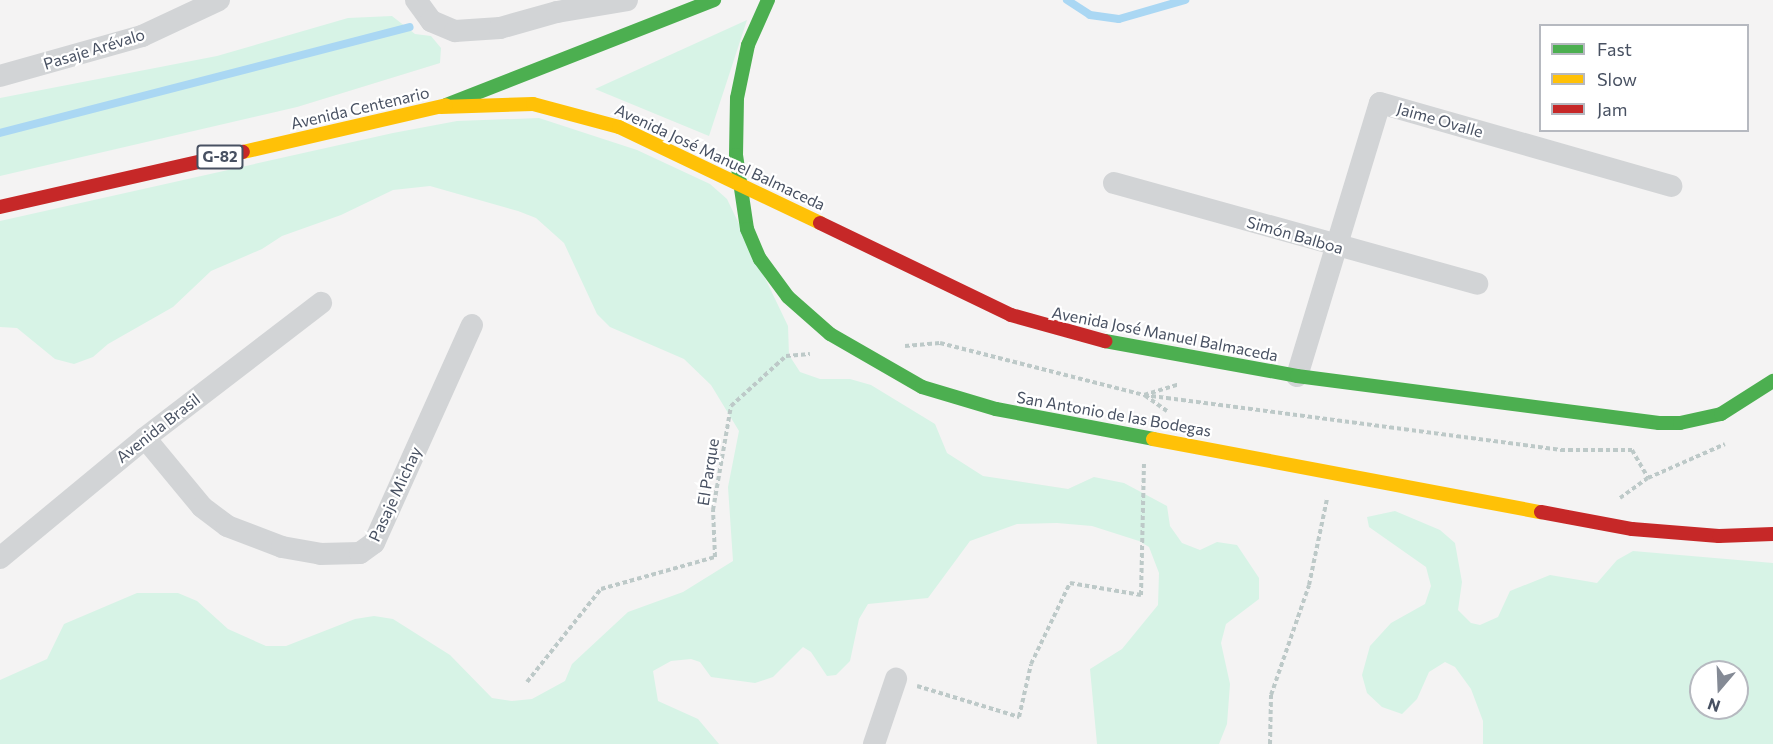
<!DOCTYPE html>
<meta charset="utf-8">
<style>
body{margin:0}
#map{position:relative;width:1773px;height:744px;overflow:hidden;background:#f4f3f3;font-family:Commissioner,sans-serif}
div>[style]{position:absolute}
.green>*{inset:0;background:#d7f3e6}
.stream>*{height:8px;margin:-4px;padding:0 4px;transform-origin:4px;border-radius:4px;background:#aad7f3}
.path>*{height:4px;margin-top:-2px;transform-origin:0;background:repeating-linear-gradient(90deg,#bdc9c8 0 4.5px,transparent 0 7.5px)}
.street>*{height:22px;margin:-11px;padding:0 11px;transform-origin:11px;border-radius:11px;background:#d2d4d6}
.fast>*{height:14px;margin:-7px;padding:0 7px;transform-origin:7px;border-radius:7px;background:#4caf50}
.slow>*{height:14px;margin:-7px;padding:0 7px;transform-origin:7px;border-radius:7px;background:#ffc107}
.jam>*{height:14px;margin:-7px;padding:0 7px;transform-origin:7px;border-radius:7px;background:#c62828}
span{translate:-50% -50%;white-space:nowrap;text-align:center;line-height:1.15;-webkit-text-stroke:4.5px #fff;paint-order:stroke}
.shield-label span{padding:2px 4px;background:#fff;border:2px solid;border-radius:4px;-webkit-text-stroke-width:0}
.shield-label{font-size:15px;color:#485162;font-weight:700}
.street-label{font-size:16px;color:#485162}
.legend{position:absolute;left:1539px;top:24px;width:210px;height:108px;box-sizing:border-box;background:#fff;border:2px solid #b6b9c0;margin:0;padding:8px 10px;list-style:none;font-size:18px;color:#485162}
.legend li{display:flex;align-items:center;gap:12px;height:30px}
.legend b{width:30px;border:2px solid #b6b9c0}
.north{position:absolute;left:1689px;top:660px;width:60px;height:60px;box-sizing:border-box;background:#fff;border:2px solid #b6b9c0;border-radius:50%;rotate:199deg;font-size:16px;font-weight:700;line-height:24px;text-align:center;color:#485162}
.north::after{content:'';display:block;margin:auto;width:21px;height:27px;background:#848a95;clip-path:polygon(50% 0,100% 100%,50% 72%,0 100%)}
</style>
<div id="map">
<div class="green">
<i style="clip-path:polygon(392px 16px,415px 34px,431px 36px,441px 48px,440px 63px,297px 107px,0 176px,0 98px,217px 56px,348px 18px)"></i>
<i style="clip-path:polygon(747px 20px,709px 136px,595px 89px)"></i>
<i style="clip-path:polygon(539px 118px,637px 150px,710px 184px,727px 199px,788px 326px,789px 355px,800px 372px,820px 379px,850px 379px,871px 385px,935px 424px,947px 453px,983px 476px,1068px 489px,1094px 477px,1124px 483px,1167px 506px,1170px 526px,1182px 543px,1200px 550px,1217px 542px,1237px 545px,1259px 578px,1259px 599px,1226px 624px,1221px 643px,1230px 684px,1227px 724px,1219px 744px,1097px 744px,1090px 669px,1122px 649px,1158px 605px,1159px 573px,1149px 547px,1139px 541px,1092px 526px,1057px 523px,1017px 524px,970px 541px,928px 598px,868px 604px,859px 619px,850px 661px,836px 675px,827px 676px,811px 652px,803px 647px,773px 677px,755px 683px,711px 677px,700px 662px,691px 659px,671px 661px,653px 671px,658px 701px,698px 719px,719px 744px,0 744px,0 680px,47px 659px,64px 624px,137px 593px,178px 593px,197px 601px,228px 629px,266px 646px,286px 646px,355px 619px,374px 616px,393px 619px,450px 655px,492px 698px,512px 701px,532px 699px,565px 681px,572px 664px,628px 612px,683px 592px,733px 561px,728px 487px,739px 431px,711px 385px,684px 359px,610px 327px,597px 314px,564px 243px,536px 218px,518px 211px,430px 186px,393px 190px,341px 215px,282px 236px,262px 249px,211px 271px,173px 307px,108px 344px,93px 357px,74px 364px,55px 359px,17px 328px,0 327px,0 221px,393px 133px,457px 121px)"></i>
<i style="clip-path:polygon(evenodd,1395px 511px,1440px 530px,1455px 543px,1462px 582px,1458px 610px,1471px 623px,1480px 625px,1498px 617px,1510px 591px,1550px 575px,1597px 583px,1617px 560px,1633px 551px,1773px 563px,1773px 744px,1483px 744px,1483px 721px,1471px 689px,1455px 667px,1445px 662px,1429px 672px,1417px 699px,1402px 714px,1382px 707px,1367px 693px,1362px 675px,1370px 646px,1391px 623px,1425px 604px,1431px 586px,1426px 567px,1369px 527px,1367px 517px,1395px 511px,1701px 672px,1737px 672px,1737px 708px,1701px 708px,1701px 672px)"></i>
</div>
<div class="stream">
<i style="left:1067px;top:0;width:27px;rotate:33deg"></i>
<i style="left:1090px;top:15px;width:29px;rotate:8deg"></i>
<i style="left:1119px;top:19px;width:69px;rotate:-16.1deg"></i>
<i style="left:0;top:133px;width:423px;rotate:-14.5deg"></i>
</div>
<div class="path">
<i style="left:905px;top:346px;width:35px;rotate:-5deg"></i>
<i style="left:940px;top:343px;width:211px;rotate:14.3deg"></i>
<i style="left:1144px;top:395px;width:421px;rotate:7.5deg"></i>
<i style="left:1561px;top:450px;width:71px"></i>
<i style="left:1632px;top:450px;width:32px;rotate:60deg"></i>
<i style="left:1167px;top:411px;width:28px;rotate:-145deg"></i>
<i style="left:1144px;top:395px;width:37px;rotate:-17deg"></i>
<i style="left:1620px;top:498px;width:34px;rotate:-36deg"></i>
<i style="left:1648px;top:478px;width:84px;rotate:-23.8deg"></i>
<i style="left:527px;top:682px;width:119px;rotate:-51.5deg"></i>
<i style="left:601px;top:589px;width:118px;rotate:-15.7deg"></i>
<i style="left:715px;top:557px;width:47px;rotate:-92.4deg"></i>
<i style="left:713px;top:510px;width:106px;rotate:-80.2deg"></i>
<i style="left:731px;top:406px;width:74px;rotate:-42.3deg"></i>
<i style="left:786px;top:356px;width:24px;rotate:-5deg"></i>
<i style="left:917px;top:686px;width:107px;rotate:16.9deg"></i>
<i style="left:1019px;top:717px;width:54px;rotate:-77.2deg"></i>
<i style="left:1031px;top:664px;width:90px;rotate:-64.3deg"></i>
<i style="left:1070px;top:583px;width:72px;rotate:9.6deg"></i>
<i style="left:1141px;top:595px;width:131px;rotate:-88.7deg"></i>
<i style="left:1270px;top:744px;width:49px;rotate:-88.8deg"></i>
<i style="left:1271px;top:695px;width:116px;rotate:-70.9deg"></i>
<i style="left:1309px;top:585px;width:88px;rotate:-78.2deg"></i>
</div>
<div class="street">
<i style="left:416px;top:0;width:26px;rotate:54deg"></i>
<i style="left:431px;top:21px;width:26px;rotate:23deg"></i>
<i style="left:455px;top:31px;width:45px;rotate:-3.8deg"></i>
<i style="left:500px;top:28px;width:59px;rotate:-15.7deg"></i>
<i style="left:557px;top:12px;width:71px;rotate:-9.7deg"></i>
<i style="left:0;top:76px;width:148px;rotate:-15.7deg"></i>
<i style="left:142px;top:36px;width:85px;rotate:-25.1deg"></i>
<i style="left:1114px;top:183px;width:377px;rotate:15.5deg"></i>
<i style="left:1297px;top:376px;width:285px;rotate:-73.1deg"></i>
<i style="left:1380px;top:103px;width:303px;rotate:15.9deg"></i>
<i style="left:145px;top:438px;width:89px;rotate:50.4deg"></i>
<i style="left:202px;top:507px;width:31px;rotate:37deg"></i>
<i style="left:227px;top:526px;width:59px;rotate:20.9deg"></i>
<i style="left:282px;top:547px;width:39px;rotate:10deg"></i>
<i style="left:320px;top:554px;width:40px;rotate:-1.4deg"></i>
<i style="left:360px;top:553px;width:17px;rotate:-36deg"></i>
<i style="left:374px;top:543px;width:239px;rotate:-65.8deg"></i>
<i style="left:0;top:558px;width:188px;rotate:-39.6deg"></i>
<i style="left:145px;top:438px;width:222px;rotate:-37.5deg"></i>
<i style="left:874px;top:744px;width:69px;rotate:-71.3deg"></i>
</div>
<div class="fast">
<i style="left:768px;top:0;width:49px;rotate:114deg"></i>
<i style="left:748px;top:45px;width:54px;rotate:101.7deg"></i>
<i style="left:737px;top:98px;width:57px;rotate:91deg"></i>
<i style="left:736px;top:155px;width:75px;rotate:81.5deg"></i>
<i style="left:747px;top:229px;width:33px;rotate:67deg"></i>
<i style="left:760px;top:259px;width:47px;rotate:53.6deg"></i>
<i style="left:788px;top:297px;width:56px;rotate:41.4deg"></i>
<i style="left:830px;top:334px;width:106px;rotate:29.9deg"></i>
<i style="left:922px;top:387px;width:77px;rotate:16.6deg"></i>
<i style="left:996px;top:409px;width:160px;rotate:10.8deg"></i>
<i style="left:446px;top:105px;width:288px;rotate:-21.4deg"></i>
<i style="left:1105px;top:341px;width:195px;rotate:10.3deg"></i>
<i style="left:1297px;top:376px;width:365px;rotate:7.4deg"></i>
<i style="left:1659px;top:423px;width:21px"></i>
<i style="left:1680px;top:423px;width:42px;rotate:-12.4deg"></i>
<i style="left:1721px;top:414px;width:62px;rotate:-32.4deg"></i>
</div>
<div class="slow">
<i style="left:441px;top:107px;width:92px;rotate:-1.9deg"></i>
<i style="left:533px;top:104px;width:89px;rotate:15deg"></i>
<i style="left:619px;top:127px;width:223px;rotate:25.5deg"></i>
<i style="left:243px;top:152px;width:208px;rotate:-13deg"></i>
<i style="left:1153px;top:439px;width:395px;rotate:10.7deg"></i>
</div>
<div class="jam">
<i style="left:0;top:207px;width:249px;rotate:-12.8deg"></i>
<i style="left:820px;top:223px;width:212px;rotate:25.7deg"></i>
<i style="left:1011px;top:315px;width:98px;rotate:15.5deg"></i>
<i style="left:1541px;top:512px;width:93px;rotate:10.6deg"></i>
<i style="left:1632px;top:529px;width:87px;rotate:4.6deg"></i>
<i style="left:1719px;top:536px;width:54px;rotate:-2.1deg"></i>
</div>
<div class="shield-label">
<span style="left:220px;top:157px">G-82</span>
</div>
<div class="street-label">
<span style="left:94px;top:49px;rotate:-17deg">Pasaje Arévalo</span>
<span style="left:360px;top:108px;rotate:-13deg">Avenida Centenario</span>
<span style="left:1440px;top:120px;rotate:16deg">Jaime Ovalle</span>
<span style="left:720px;top:157px;rotate:25deg">Avenida José Manuel Balmaceda</span>
<span style="left:1295px;top:235px;rotate:16deg">Simón Balboa</span>
<span style="left:1165px;top:334px;rotate:11deg">Avenida José Manuel Balmaceda</span>
<span style="left:1114px;top:414px;rotate:10deg">San Antonio de las Bodegas</span>
<span style="left:158px;top:428px;rotate:-38deg">Avenida Brasil</span>
<span style="left:708px;top:472px;rotate:-81deg">El Parque</span>
<span style="left:395px;top:494px;rotate:-65deg">Pasaje Michay</span>
</div>
<ul class="legend">
<li><b style="height:8px;background:#4caf50"></b>Fast</li>
<li><b style="height:8px;background:#ffc107"></b>Slow</li>
<li><b style="height:8px;background:#c62828"></b>Jam</li>
</ul>
<div class="north">N</div>
</div>
